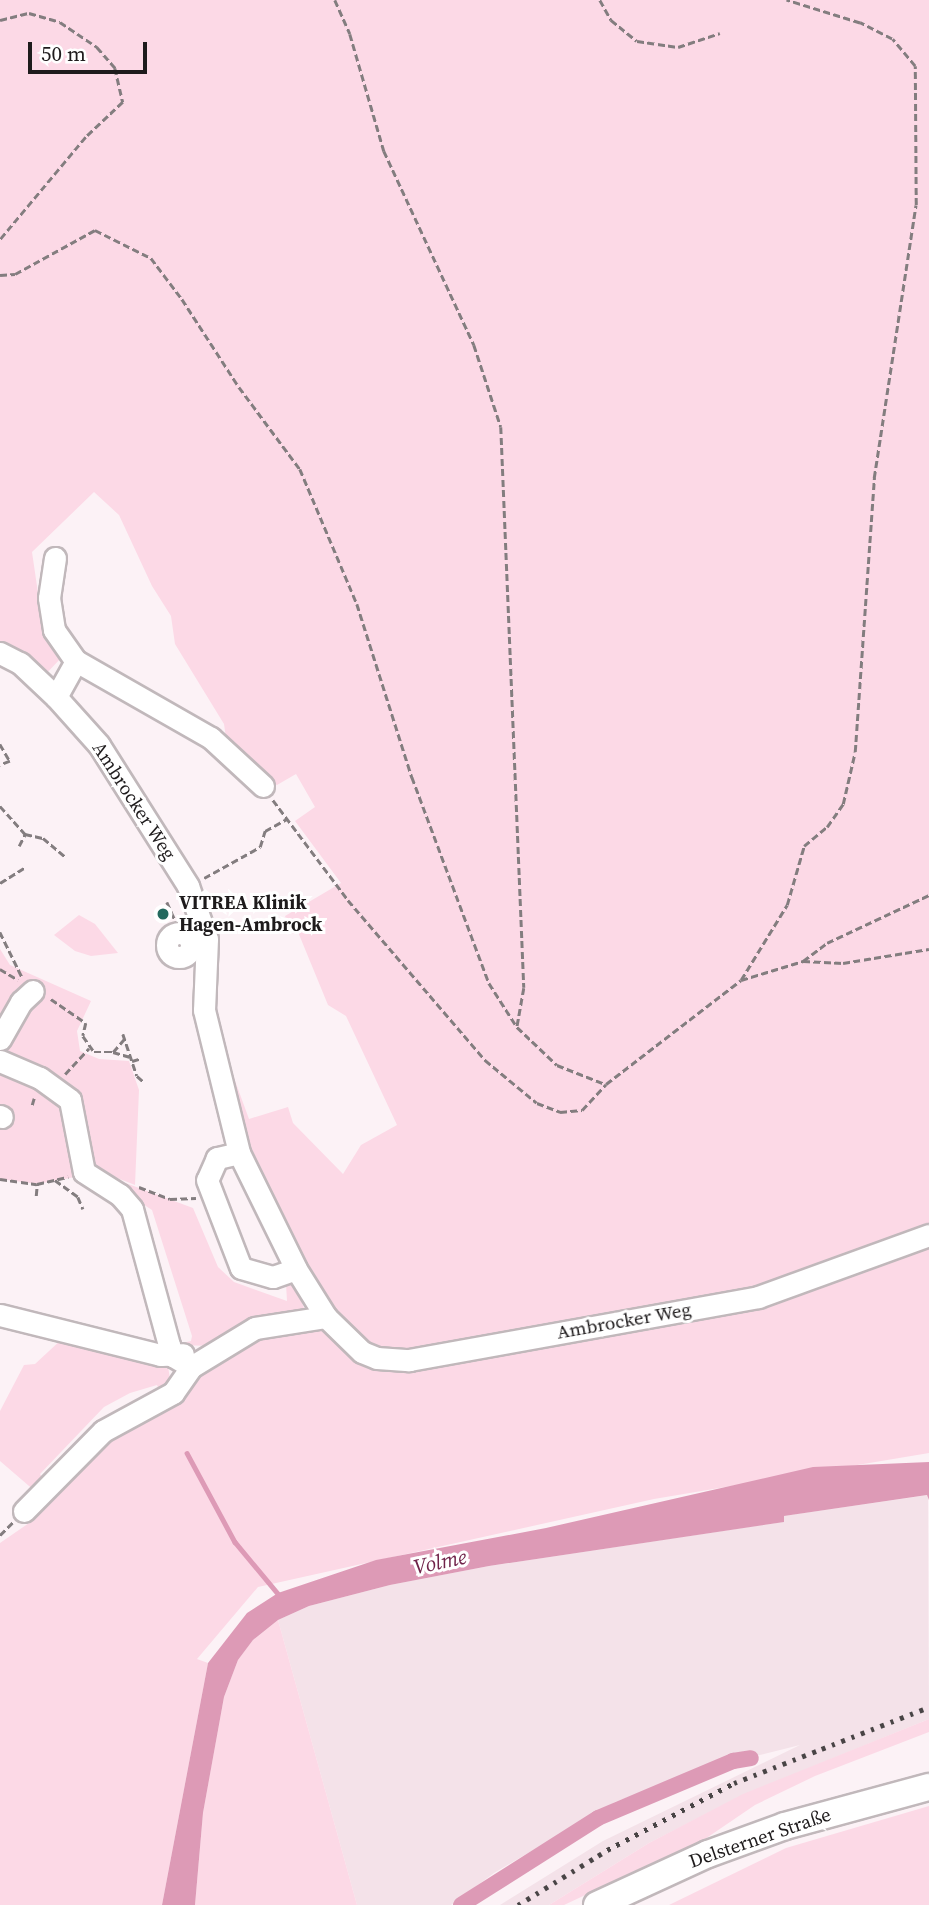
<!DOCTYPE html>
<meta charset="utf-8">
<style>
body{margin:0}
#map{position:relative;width:929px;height:1905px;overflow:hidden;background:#fcf2f6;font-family:"Source Serif 4",serif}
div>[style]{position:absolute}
.built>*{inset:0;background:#f4e2e9}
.green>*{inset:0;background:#fcd9e6}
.water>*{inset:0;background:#dd9ab6}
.stream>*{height:4.5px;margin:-2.25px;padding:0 2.25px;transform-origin:2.25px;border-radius:2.25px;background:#dd9ab6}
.canal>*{height:16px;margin:-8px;padding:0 8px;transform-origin:8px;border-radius:8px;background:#dd9ab6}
.path>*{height:2.5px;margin-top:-1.25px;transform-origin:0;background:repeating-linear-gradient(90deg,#837d7f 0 7px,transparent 0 10.5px)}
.roads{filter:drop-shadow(2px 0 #c1b8bb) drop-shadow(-2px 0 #c1b8bb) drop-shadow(0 2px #c1b8bb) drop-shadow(0 -2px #c1b8bb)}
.minor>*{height:21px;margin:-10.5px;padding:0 10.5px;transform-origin:10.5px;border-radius:10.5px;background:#fff}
.minor>.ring{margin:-10.5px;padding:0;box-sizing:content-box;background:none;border:21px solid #fff;border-radius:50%}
.major>*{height:26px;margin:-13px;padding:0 13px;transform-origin:13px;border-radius:13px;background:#fff}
.rail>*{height:4.5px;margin-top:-2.25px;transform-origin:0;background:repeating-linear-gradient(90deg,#484445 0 3.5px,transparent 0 10.5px)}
.dots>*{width:19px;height:19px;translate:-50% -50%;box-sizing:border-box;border:4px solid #fff;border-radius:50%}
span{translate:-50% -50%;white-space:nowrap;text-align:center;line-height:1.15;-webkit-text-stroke:6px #fff;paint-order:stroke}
.street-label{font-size:19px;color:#1e1b1c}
.poi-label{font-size:19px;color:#1e1b1c;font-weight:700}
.left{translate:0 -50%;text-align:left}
.water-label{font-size:21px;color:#702249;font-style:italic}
.scale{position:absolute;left:28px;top:42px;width:119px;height:32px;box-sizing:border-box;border:4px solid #1e1b1c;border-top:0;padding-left:9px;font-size:21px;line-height:24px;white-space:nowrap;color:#1e1b1c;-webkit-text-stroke:5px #fff;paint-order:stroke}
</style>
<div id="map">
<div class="built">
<i style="clip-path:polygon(928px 1495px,929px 1719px,743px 1795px,649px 1843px,549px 1905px,500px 1905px,603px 1841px,800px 1745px,703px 1769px,615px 1802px,494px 1873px,451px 1905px,357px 1905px,278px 1620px,309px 1606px,390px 1585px,489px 1566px,783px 1522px,783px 1516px)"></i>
</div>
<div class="green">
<i style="clip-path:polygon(0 0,929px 0,929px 1227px,779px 1285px,406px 1353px,378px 1349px,354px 1336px,313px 1287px,256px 1174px,229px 1080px,234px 1078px,249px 1119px,288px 1107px,293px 1123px,343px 1174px,361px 1145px,397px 1125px,346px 1016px,328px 1005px,298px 932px,293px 934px,285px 916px,341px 883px,295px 821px,315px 807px,296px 774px,277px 785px,264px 780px,227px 745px,224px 724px,175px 644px,171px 616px,152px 586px,119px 515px,94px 492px,32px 552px,38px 593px,62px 657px,43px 677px,0 650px)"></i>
<i style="clip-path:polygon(79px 915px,95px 924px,118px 953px,91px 956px,75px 951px,54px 935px)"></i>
<i style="clip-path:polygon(0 949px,10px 965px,91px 1001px,77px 1031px,80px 1051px,99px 1059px,129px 1061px,139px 1090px,135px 1185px,102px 1172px,37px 1184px,0 1179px)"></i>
<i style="clip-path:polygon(112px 1178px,193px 1208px,218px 1267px,234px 1282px,287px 1301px,286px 1284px,295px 1285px,304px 1308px,216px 1346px,174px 1345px,191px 1341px,192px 1336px,152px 1210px,118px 1188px)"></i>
<i style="clip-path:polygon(929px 1244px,929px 1453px,654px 1499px,258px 1587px,197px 1659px,208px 1663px,162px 1905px,0 1905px,0 1543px,32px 1521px,36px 1504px,78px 1463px,196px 1375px,252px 1336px,308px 1326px,326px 1332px,359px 1360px,754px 1305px)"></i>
<i style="clip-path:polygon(62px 1339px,168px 1366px,171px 1386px,161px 1395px,157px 1385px,130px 1393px,104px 1407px,40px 1474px,46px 1484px,36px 1492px,0 1461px,0 1411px,24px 1365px,35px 1364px)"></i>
<i style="clip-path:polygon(278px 1620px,357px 1905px,195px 1905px,203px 1813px,224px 1697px,238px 1660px,253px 1640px)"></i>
<i style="clip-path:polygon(929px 1719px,929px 1732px,815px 1776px,755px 1805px,705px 1839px,564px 1905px,549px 1905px,649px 1843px,743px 1794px)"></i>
<i style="clip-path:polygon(929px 1806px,929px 1905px,669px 1905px,786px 1848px)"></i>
</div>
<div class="water">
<i style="clip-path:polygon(929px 1462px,929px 1500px,927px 1495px,784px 1516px,784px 1522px,489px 1566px,390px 1585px,309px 1606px,278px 1620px,253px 1640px,238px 1660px,224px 1697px,203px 1813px,195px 1905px,162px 1905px,208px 1663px,247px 1613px,278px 1593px,376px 1560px,546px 1528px,813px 1467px)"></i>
</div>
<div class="stream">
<i style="left:187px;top:1453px;width:101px;rotate:61.7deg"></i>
<i style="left:235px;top:1542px;width:70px;rotate:50.2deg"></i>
</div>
<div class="canal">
<i style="left:461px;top:1905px;width:162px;rotate:-32.4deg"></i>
<i style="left:598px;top:1818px;width:147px;rotate:-22.9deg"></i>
<i style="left:733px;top:1761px;width:18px;rotate:-9deg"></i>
</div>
<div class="path">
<i style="left:335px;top:0;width:37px;rotate:66deg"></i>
<i style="left:350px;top:34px;width:122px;rotate:73.8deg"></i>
<i style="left:384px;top:151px;width:214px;rotate:65.1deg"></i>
<i style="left:474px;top:345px;width:86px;rotate:71.8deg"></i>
<i style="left:501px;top:427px;width:561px;rotate:87.65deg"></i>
<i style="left:524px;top:988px;width:40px;rotate:100deg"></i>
<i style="left:600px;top:0;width:23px;rotate:61deg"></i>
<i style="left:611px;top:20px;width:33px;rotate:39deg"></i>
<i style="left:637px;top:41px;width:41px;rotate:8.3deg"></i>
<i style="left:678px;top:47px;width:44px;rotate:-18.4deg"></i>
<i style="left:0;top:20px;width:30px;rotate:-14deg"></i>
<i style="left:29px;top:13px;width:32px;rotate:16deg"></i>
<i style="left:60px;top:22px;width:45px;rotate:34deg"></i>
<i style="left:97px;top:47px;width:28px;rotate:49deg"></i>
<i style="left:115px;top:68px;width:35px;rotate:77deg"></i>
<i style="left:123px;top:102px;width:51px;rotate:136.6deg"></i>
<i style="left:86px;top:137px;width:134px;rotate:129.9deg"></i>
<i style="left:0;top:275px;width:15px;rotate:-4deg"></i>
<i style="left:15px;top:274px;width:91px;rotate:-28.8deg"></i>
<i style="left:95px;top:230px;width:63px;rotate:26.6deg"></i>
<i style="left:151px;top:258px;width:51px;rotate:52.9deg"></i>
<i style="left:182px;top:299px;width:105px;rotate:57.1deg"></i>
<i style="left:239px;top:387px;width:102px;rotate:53.4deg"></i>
<i style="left:300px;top:469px;width:147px;rotate:67.1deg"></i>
<i style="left:357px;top:604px;width:182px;rotate:72.4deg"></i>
<i style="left:412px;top:777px;width:220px;rotate:69.5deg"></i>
<i style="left:489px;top:983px;width:52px;rotate:57.5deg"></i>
<i style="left:517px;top:1027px;width:55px;rotate:43.5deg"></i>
<i style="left:557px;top:1065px;width:52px;rotate:21.6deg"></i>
<i style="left:0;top:744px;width:20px;rotate:60deg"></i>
<i style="left:10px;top:761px;width:11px;rotate:158deg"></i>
<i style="left:273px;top:800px;width:125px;rotate:53.1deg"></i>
<i style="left:348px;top:900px;width:211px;rotate:49.4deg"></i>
<i style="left:485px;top:1060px;width:67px;rotate:39.6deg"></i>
<i style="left:537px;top:1103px;width:25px;rotate:21deg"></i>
<i style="left:560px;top:1112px;width:22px;rotate:-5deg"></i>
<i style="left:582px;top:1110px;width:35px;rotate:-47deg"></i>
<i style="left:606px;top:1084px;width:170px;rotate:-37.6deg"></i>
<i style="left:741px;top:980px;width:88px;rotate:-58.5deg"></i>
<i style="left:787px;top:905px;width:61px;rotate:-73.9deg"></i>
<i style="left:804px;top:846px;width:30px;rotate:-40deg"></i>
<i style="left:827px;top:827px;width:28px;rotate:-55deg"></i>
<i style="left:843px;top:804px;width:53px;rotate:-77deg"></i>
<i style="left:855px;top:752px;width:275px;rotate:-86deg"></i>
<i style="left:874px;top:478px;width:276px;rotate:-81.3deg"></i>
<i style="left:916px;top:205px;width:139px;rotate:-90.4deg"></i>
<i style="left:915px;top:66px;width:35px;rotate:-130deg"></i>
<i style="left:892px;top:39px;width:36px;rotate:-153deg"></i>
<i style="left:860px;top:23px;width:77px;rotate:-162.7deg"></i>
<i style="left:0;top:806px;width:38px;rotate:48deg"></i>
<i style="left:19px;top:846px;width:13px;rotate:-63deg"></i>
<i style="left:25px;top:834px;width:18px;rotate:13deg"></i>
<i style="left:43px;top:838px;width:31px;rotate:40deg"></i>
<i style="left:204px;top:878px;width:64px;rotate:-29deg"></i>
<i style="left:260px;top:847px;width:17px;rotate:-73deg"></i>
<i style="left:265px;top:831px;width:25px;rotate:-29deg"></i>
<i style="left:0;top:883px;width:31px;rotate:-32deg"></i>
<i style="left:167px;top:902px;width:35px;rotate:66deg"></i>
<i style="left:0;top:932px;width:50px;rotate:63.9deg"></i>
<i style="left:803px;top:961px;width:30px;rotate:-37deg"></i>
<i style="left:827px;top:943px;width:113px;rotate:-25.2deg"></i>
<i style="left:169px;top:962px;width:7px;rotate:-56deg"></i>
<i style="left:0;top:969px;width:21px;rotate:31deg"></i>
<i style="left:741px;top:980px;width:65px;rotate:-17deg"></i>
<i style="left:803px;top:961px;width:40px;rotate:2.9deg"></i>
<i style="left:843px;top:963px;width:87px;rotate:-9.2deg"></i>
<i style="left:51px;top:999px;width:42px;rotate:34.4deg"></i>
<i style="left:86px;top:1023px;width:13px;rotate:103deg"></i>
<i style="left:83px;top:1036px;width:19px;rotate:55deg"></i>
<i style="left:94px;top:1052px;width:19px"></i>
<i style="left:113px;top:1052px;width:18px;rotate:-49deg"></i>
<i style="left:123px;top:1034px;width:44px;rotate:71.6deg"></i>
<i style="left:137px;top:1076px;width:9px;rotate:41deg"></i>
<i style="left:113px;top:1052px;width:18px;rotate:16deg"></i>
<i style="left:132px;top:1061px;width:10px;rotate:-17deg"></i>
<i style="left:65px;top:1074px;width:35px;rotate:-47deg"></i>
<i style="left:32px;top:1105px;width:7px;rotate:-74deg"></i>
<i style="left:0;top:1179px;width:37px;rotate:8deg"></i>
<i style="left:37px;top:1184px;width:32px;rotate:-13deg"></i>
<i style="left:55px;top:1180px;width:29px;rotate:36deg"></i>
<i style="left:78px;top:1197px;width:13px;rotate:67deg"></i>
<i style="left:139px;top:1187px;width:33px;rotate:21deg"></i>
<i style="left:170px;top:1199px;width:26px;rotate:-2deg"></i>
<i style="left:36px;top:1196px;width:12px;rotate:-85deg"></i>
<i style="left:0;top:1535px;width:18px;rotate:-45deg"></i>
</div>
<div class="roads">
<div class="minor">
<i style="left:55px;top:558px;width:40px;rotate:98.5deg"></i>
<i style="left:49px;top:598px;width:32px;rotate:81deg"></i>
<i style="left:54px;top:630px;width:38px;rotate:55deg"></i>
<i style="left:0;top:653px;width:22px;rotate:27deg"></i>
<i style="left:20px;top:663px;width:50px;rotate:43.4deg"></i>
<i style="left:263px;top:786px;width:71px;rotate:-137.3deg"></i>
<i style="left:211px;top:738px;width:155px;rotate:-150.3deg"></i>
<i style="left:76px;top:661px;width:41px;rotate:119.1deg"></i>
<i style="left:56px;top:697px;width:64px;rotate:48.1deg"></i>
<i style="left:99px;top:745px;width:167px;rotate:57.7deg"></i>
<i style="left:188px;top:886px;width:56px;rotate:70.3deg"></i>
<i style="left:207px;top:939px;width:71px;rotate:92.4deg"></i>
<i style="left:204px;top:1010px;width:147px;rotate:76.2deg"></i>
<i style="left:239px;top:1153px;width:129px;rotate:63.8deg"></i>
<i style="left:296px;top:1269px;width:57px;rotate:58deg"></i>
<i style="left:326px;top:1317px;width:50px;rotate:44.2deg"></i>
<i style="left:362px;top:1352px;width:16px;rotate:22deg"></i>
<i style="left:377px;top:1358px;width:32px;rotate:4deg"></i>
<i style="left:409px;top:1360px;width:355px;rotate:-10.2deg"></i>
<i style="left:758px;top:1297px;width:182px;rotate:-19.9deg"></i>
<i class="ring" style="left:167px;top:933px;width:3px;height:3px"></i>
<i style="left:0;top:1039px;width:43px;rotate:-60.4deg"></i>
<i style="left:21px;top:1002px;width:16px;rotate:-43deg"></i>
<i style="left:0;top:1061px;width:43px;rotate:23deg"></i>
<i style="left:40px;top:1078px;width:37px;rotate:36deg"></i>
<i style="left:70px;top:1100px;width:73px;rotate:79deg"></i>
<i style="left:84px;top:1172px;width:43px;rotate:32.6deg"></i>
<i style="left:120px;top:1195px;width:18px;rotate:49deg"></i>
<i style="left:132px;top:1209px;width:141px;rotate:74.8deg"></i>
<i style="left:169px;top:1345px;width:12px;rotate:70deg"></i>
<i style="left:173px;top:1356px;width:21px;rotate:31deg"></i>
<i style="left:0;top:1116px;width:2px;rotate:27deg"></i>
<i style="left:239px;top:1153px;width:23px;rotate:167deg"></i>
<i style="left:217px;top:1158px;width:24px;rotate:114deg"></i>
<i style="left:207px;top:1180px;width:94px;rotate:68.9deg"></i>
<i style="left:241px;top:1268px;width:33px;rotate:16deg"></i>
<i style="left:273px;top:1277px;width:24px;rotate:-19deg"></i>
<i style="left:0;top:1315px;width:165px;rotate:14deg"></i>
<i style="left:160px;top:1355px;width:23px;rotate:-2deg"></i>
<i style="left:24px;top:1511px;width:112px;rotate:-45.4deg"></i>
<i style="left:103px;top:1431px;width:80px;rotate:-28.5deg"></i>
<i style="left:173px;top:1393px;width:32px;rotate:-55deg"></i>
<i style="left:191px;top:1367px;width:75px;rotate:-31.4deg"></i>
<i style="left:255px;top:1328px;width:72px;rotate:-8.8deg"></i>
</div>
<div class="major">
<i style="left:597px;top:1905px;width:122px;rotate:-24.7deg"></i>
<i style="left:708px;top:1854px;width:82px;rotate:-20deg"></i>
<i style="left:785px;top:1826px;width:149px;rotate:-15.2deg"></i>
</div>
</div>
<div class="rail">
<i style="left:518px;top:1905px;width:105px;rotate:-31.7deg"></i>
<i style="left:607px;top:1850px;width:144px;rotate:-27.8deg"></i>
<i style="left:734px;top:1783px;width:209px;rotate:-21.3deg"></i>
</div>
<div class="dots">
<i style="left:163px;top:914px;background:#23695e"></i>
</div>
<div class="street-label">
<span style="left:134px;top:801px;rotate:57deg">Ambrocker Weg</span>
<span style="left:624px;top:1321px;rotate:-10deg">Ambrocker Weg</span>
<span style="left:760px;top:1838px;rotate:-19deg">Delsterner Straße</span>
</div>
<div class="poi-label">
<span class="left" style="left:179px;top:914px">VITREA Klinik<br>Hagen-Ambrock</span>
</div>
<div class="water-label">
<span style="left:440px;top:1562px;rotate:-12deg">Volme</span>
</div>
<div class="scale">50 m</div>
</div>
